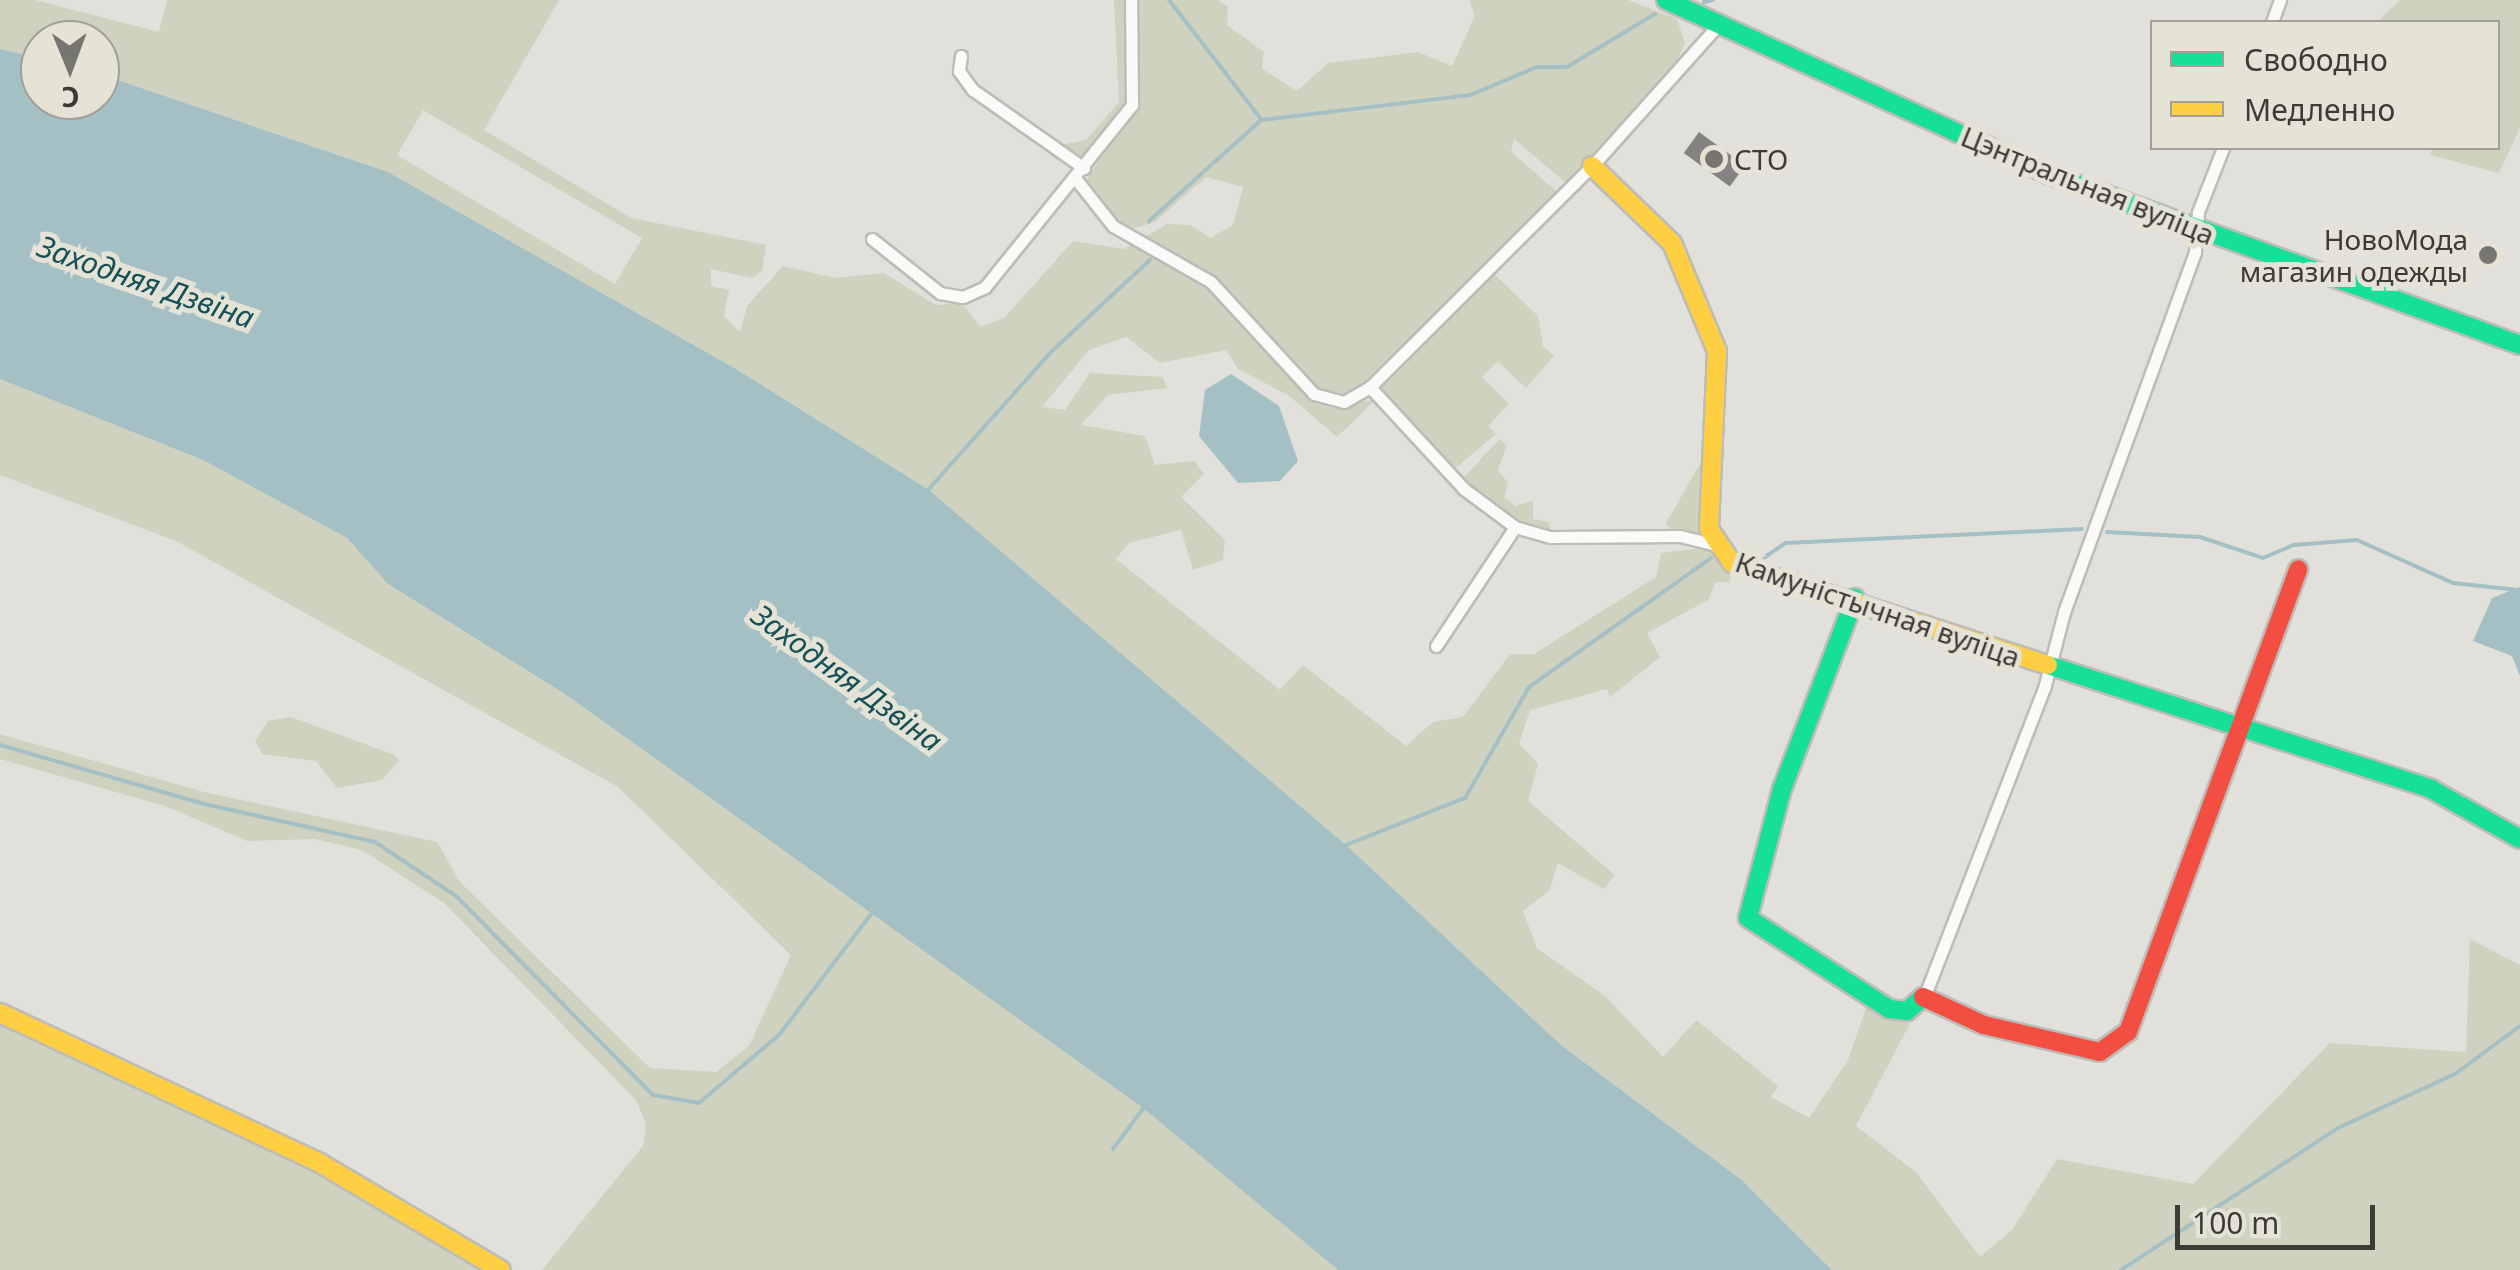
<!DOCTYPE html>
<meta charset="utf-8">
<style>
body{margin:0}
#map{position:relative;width:2520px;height:1270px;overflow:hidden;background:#e2e0da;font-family:"Noto Sans",sans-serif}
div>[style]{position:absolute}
.green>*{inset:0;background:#cfd2bf}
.water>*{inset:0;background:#a4c0c4}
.stream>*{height:4px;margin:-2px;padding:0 2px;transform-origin:2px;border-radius:2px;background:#a4c0c4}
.building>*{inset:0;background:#858381;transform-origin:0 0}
.roads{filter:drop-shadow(2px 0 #bdbcb7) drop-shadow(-2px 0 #bdbcb7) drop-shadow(0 2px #bdbcb7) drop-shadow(0 -2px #bdbcb7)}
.street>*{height:11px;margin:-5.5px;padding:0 5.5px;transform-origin:5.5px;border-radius:5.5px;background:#fbfaf9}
.fast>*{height:18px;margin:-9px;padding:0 9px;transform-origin:9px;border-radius:9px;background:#16e098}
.slow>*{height:18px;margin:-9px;padding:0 9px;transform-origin:9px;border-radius:9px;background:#ffcf43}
.jam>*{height:18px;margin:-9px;padding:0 9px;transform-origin:9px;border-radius:9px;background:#f24e42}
.dots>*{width:28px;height:28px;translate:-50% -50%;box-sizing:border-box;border:5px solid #e5e3d6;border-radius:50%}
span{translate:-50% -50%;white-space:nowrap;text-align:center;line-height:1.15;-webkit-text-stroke:10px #e5e3d6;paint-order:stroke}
.poi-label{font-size:28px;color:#3d3b36}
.left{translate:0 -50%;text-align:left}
.right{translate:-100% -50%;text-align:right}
.street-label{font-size:28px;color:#3d3b36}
.water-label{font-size:30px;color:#165059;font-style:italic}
.legend{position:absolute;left:2150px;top:20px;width:350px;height:130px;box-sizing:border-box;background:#e5e3d6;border:2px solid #a2a096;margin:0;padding:12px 18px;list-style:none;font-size:30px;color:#3d3b36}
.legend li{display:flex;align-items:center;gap:20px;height:50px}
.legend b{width:50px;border:2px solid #a2a096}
.north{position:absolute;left:20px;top:20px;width:100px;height:100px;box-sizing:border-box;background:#e5e3d6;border:2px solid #a2a096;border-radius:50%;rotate:179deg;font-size:28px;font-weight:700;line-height:40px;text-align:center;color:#3d3b36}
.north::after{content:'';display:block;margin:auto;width:35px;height:45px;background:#77756f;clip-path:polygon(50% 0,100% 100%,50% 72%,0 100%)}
.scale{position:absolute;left:2175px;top:1205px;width:200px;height:45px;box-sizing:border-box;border:5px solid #3d3b36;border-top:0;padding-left:12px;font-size:30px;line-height:35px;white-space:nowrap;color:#3d3b36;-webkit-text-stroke:8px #e5e3d6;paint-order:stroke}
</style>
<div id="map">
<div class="green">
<i style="clip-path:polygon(evenodd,0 0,35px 0,159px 32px,167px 0,559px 0,484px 130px,631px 218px,766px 245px,762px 271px,752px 278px,711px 269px,711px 286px,729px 290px,724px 316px,740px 332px,747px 306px,783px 266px,835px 278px,884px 273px,936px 305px,962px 303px,981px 327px,1004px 318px,1073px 241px,1124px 249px,1167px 224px,1190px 225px,1211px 238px,1233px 225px,1243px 187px,1206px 177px,1155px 222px,1131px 229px,1117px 223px,1085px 182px,1135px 106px,1135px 0,1218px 0,1228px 7px,1227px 25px,1264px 52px,1262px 69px,1297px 91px,1328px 63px,1418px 52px,1452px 66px,1475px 16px,1469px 0,1628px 0,1677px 19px,1685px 43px,1675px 64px,1573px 178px,1565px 182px,1514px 139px,1511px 152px,1556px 191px,1368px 384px,1345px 398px,1323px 396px,1209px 285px,1326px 407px,1375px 400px,1337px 437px,1288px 395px,1238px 369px,1226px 350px,1160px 363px,1126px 337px,1089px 350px,1042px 407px,1065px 410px,1090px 373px,1163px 377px,1167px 388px,1108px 395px,1081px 425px,1145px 436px,1155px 465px,1194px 461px,1204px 474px,1181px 497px,1225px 540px,1223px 560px,1193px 570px,1181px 530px,1129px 543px,1116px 559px,1280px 690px,1303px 665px,1406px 746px,1433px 722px,1463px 717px,1510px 654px,1534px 654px,1656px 577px,1661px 553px,1711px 547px,1681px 543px,1666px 523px,1707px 452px,1706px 512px,1733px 572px,1729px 582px,1716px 582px,1708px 600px,1647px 633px,1660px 657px,1610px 697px,1607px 689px,1530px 710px,1519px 744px,1538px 764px,1528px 801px,1615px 875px,1604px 889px,1558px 863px,1549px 891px,1523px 911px,1537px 948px,1605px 996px,1663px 1057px,1696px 1020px,1778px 1086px,1771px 1097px,1809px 1118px,1848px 1060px,1868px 1002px,1916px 1012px,1856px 1126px,1916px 1172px,1980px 1257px,2012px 1230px,2057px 1159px,2193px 1184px,2330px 1043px,2466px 1052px,2470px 939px,2520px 965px,2520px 1270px,1832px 1270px,1743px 1181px,1561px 1045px,1346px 845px,929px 490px,736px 369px,388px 172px,100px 74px,100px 40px,40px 40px,40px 58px,0 49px,0 0,423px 110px,642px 238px,615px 284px,397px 155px,423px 110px)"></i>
<i style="clip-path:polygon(1114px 0,1128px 0,1129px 104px,1078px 159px,1056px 146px,1086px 140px,1119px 102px)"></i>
<i style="clip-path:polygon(2400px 0,2520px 0,2520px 128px,2499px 173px,2430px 155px,2432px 148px,2498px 148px,2498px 22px,2377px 22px)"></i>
<i style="clip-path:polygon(1493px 273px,1538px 316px,1543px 346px,1554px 356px,1526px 388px,1498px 361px,1482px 377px,1509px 404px,1488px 426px,1496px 434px,1453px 470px,1385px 397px,1381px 381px)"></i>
<i style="clip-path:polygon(0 379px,203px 460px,347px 538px,388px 584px,565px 694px,1143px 1108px,1338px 1270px,542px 1270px,643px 1146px,646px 1124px,636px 1100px,444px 903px,362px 850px,315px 839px,247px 841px,165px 806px,0 759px,0 734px,204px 792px,437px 842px,460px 882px,650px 1068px,716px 1072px,749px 1046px,791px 955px,618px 787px,176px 541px,0 475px)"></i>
<i style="clip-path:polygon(1500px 439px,1507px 445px,1498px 470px,1508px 483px,1504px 498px,1516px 506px,1533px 500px,1533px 519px,1549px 522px,1551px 534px,1513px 522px,1461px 480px)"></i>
<i style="clip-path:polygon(291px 717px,395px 755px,399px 761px,382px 780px,337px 788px,316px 761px,262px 754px,255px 741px,268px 721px)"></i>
<i style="clip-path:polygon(0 1006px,323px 1160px,511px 1270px,0 1270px)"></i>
</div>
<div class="water">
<i style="clip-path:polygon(0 49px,40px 58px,40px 100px,100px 100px,100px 74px,388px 172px,736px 369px,929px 490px,1346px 845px,1561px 1045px,1743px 1181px,1832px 1270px,1338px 1270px,1143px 1108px,565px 694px,388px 584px,347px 538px,203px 460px,0 379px)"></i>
<i style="clip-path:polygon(1231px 374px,1279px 406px,1298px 461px,1280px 481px,1238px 483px,1199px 436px,1205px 390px)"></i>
<i style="clip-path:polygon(2520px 587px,2520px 676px,2512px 656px,2473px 641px,2492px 598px)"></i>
</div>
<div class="stream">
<i style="left:1169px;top:0;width:150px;rotate:52.3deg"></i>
<i style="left:1704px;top:2px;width:9px;rotate:-13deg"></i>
<i style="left:1149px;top:221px;width:151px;rotate:-42deg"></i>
<i style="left:1261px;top:120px;width:210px;rotate:-6.8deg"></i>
<i style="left:1470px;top:95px;width:73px;rotate:-22.7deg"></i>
<i style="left:1537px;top:67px;width:30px"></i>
<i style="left:1567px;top:67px;width:103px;rotate:-31.1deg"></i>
<i style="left:928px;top:490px;width:186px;rotate:-48.3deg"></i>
<i style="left:1052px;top:351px;width:134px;rotate:-42.9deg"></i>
<i style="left:2107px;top:532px;width:93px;rotate:3.1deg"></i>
<i style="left:2200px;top:537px;width:66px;rotate:18.4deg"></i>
<i style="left:2263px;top:558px;width:34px;rotate:-23deg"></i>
<i style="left:2294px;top:545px;width:63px;rotate:-4.5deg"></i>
<i style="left:2357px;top:540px;width:105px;rotate:24.1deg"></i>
<i style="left:2453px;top:583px;width:65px;rotate:6.1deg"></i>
<i style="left:1742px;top:558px;width:23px;rotate:-2deg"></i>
<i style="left:1765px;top:557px;width:25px;rotate:-34deg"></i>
<i style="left:1786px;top:543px;width:296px;rotate:-2.7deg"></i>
<i style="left:0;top:745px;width:212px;rotate:16.1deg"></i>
<i style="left:204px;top:804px;width:175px;rotate:12.5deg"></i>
<i style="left:375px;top:842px;width:97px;rotate:33.7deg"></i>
<i style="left:456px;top:896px;width:280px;rotate:45.3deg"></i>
<i style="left:653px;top:1095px;width:47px;rotate:9.9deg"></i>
<i style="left:699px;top:1103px;width:105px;rotate:-40.4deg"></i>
<i style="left:779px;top:1035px;width:153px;rotate:-52.7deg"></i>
<i style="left:1346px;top:845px;width:128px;rotate:-21.6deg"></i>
<i style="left:1465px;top:798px;width:128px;rotate:-60deg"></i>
<i style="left:1529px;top:687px;width:223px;rotate:-35.3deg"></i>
<i style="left:1113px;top:1149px;width:54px;rotate:-53.3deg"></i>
<i style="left:2121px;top:1270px;width:259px;rotate:-33.2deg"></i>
<i style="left:2338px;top:1128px;width:129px;rotate:-24.8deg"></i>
<i style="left:2455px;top:1074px;width:81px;rotate:-36.4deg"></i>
</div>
<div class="building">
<i style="left:1699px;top:132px;width:57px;height:26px;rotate:36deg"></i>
</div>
<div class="roads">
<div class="street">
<i style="left:2272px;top:22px;width:23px;rotate:-70deg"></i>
<i style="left:961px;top:56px;width:15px;rotate:98deg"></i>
<i style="left:959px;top:71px;width:24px;rotate:54deg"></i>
<i style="left:973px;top:90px;width:136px;rotate:35.1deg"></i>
<i style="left:1075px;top:178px;width:61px;rotate:51.6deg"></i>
<i style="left:1113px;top:226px;width:113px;rotate:29.7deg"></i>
<i style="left:1211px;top:282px;width:152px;rotate:47.4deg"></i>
<i style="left:1314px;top:394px;width:31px;rotate:15deg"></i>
<i style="left:1344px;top:402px;width:30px;rotate:-30deg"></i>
<i style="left:872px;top:239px;width:87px;rotate:38.5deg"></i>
<i style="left:940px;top:293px;width:23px;rotate:10deg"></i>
<i style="left:963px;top:297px;width:24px;rotate:-24deg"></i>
<i style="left:985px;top:287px;width:234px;rotate:-51.1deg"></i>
<i style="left:1132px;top:105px;width:105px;rotate:-90.5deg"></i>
<i style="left:1515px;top:527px;width:37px;rotate:16deg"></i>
<i style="left:1551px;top:537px;width:129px;rotate:-0.4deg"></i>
<i style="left:1680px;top:536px;width:36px;rotate:14deg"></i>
<i style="left:1436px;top:646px;width:143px;rotate:-56.4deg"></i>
<i style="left:1515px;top:527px;width:64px;rotate:-143.3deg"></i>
<i style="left:1464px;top:489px;width:139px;rotate:-132.7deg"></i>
<i style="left:1370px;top:387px;width:313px;rotate:-44.9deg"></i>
<i style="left:1592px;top:166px;width:191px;rotate:-48.2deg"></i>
<i style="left:1925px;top:995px;width:332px;rotate:-68.8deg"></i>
<i style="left:2045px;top:685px;width:75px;rotate:-75.4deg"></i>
<i style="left:2064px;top:612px;width:383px;rotate:-70deg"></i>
<i style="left:2195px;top:252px;width:40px;rotate:-85.7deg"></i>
<i style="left:2198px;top:212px;width:69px;rotate:-68.7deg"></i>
</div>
<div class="fast">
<i style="left:1666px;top:0;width:420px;rotate:24.5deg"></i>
<i style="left:2048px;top:174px;width:502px;rotate:19.91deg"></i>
<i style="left:1855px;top:598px;width:204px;rotate:110.9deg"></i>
<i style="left:1782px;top:789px;width:133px;rotate:104.8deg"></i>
<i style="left:1748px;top:918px;width:168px;rotate:32.8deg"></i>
<i style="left:1889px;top:1009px;width:18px;rotate:6deg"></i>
<i style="left:1907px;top:1011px;width:21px;rotate:-41deg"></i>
<i style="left:2048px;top:665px;width:403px;rotate:17.9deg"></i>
<i style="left:2431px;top:789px;width:102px;rotate:29.3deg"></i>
</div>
<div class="slow">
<i style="left:1592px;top:166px;width:111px;rotate:43.9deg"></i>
<i style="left:1672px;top:243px;width:117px;rotate:67.4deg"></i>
<i style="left:1717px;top:351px;width:178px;rotate:92.6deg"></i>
<i style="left:1709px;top:529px;width:41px;rotate:55.9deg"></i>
<i style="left:1732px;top:563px;width:332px;rotate:17.9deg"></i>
<i style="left:0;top:1013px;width:353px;rotate:25.1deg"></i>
<i style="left:320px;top:1163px;width:210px;rotate:30.6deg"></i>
</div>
<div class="jam">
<i style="left:1923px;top:997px;width:67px;rotate:24.7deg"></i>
<i style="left:1984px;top:1025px;width:119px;rotate:13.1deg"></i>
<i style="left:2100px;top:1052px;width:34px;rotate:-36deg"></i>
<i style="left:2128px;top:1032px;width:493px;rotate:-69.8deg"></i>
</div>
</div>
<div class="dots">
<i style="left:1714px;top:159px;background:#77756f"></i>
<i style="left:2488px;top:255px;background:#77756f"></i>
</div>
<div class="poi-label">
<span class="left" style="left:1734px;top:159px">СТО</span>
<span class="right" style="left:2468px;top:255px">НовоМода<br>магазин одежды</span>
</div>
<div class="street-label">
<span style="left:2088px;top:185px;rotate:22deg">Цэнтральная вуліца</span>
<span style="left:1878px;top:609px;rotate:19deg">Камуністычная вуліца</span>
</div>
<div class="water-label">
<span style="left:146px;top:282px;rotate:19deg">Заходняя Дзвіна</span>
<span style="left:847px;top:678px;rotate:36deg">Заходняя Дзвіна</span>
</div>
<ul class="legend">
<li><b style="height:12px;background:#16e098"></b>Свободно</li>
<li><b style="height:12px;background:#ffcf43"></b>Медленно</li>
</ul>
<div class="north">С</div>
<div class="scale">100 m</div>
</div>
